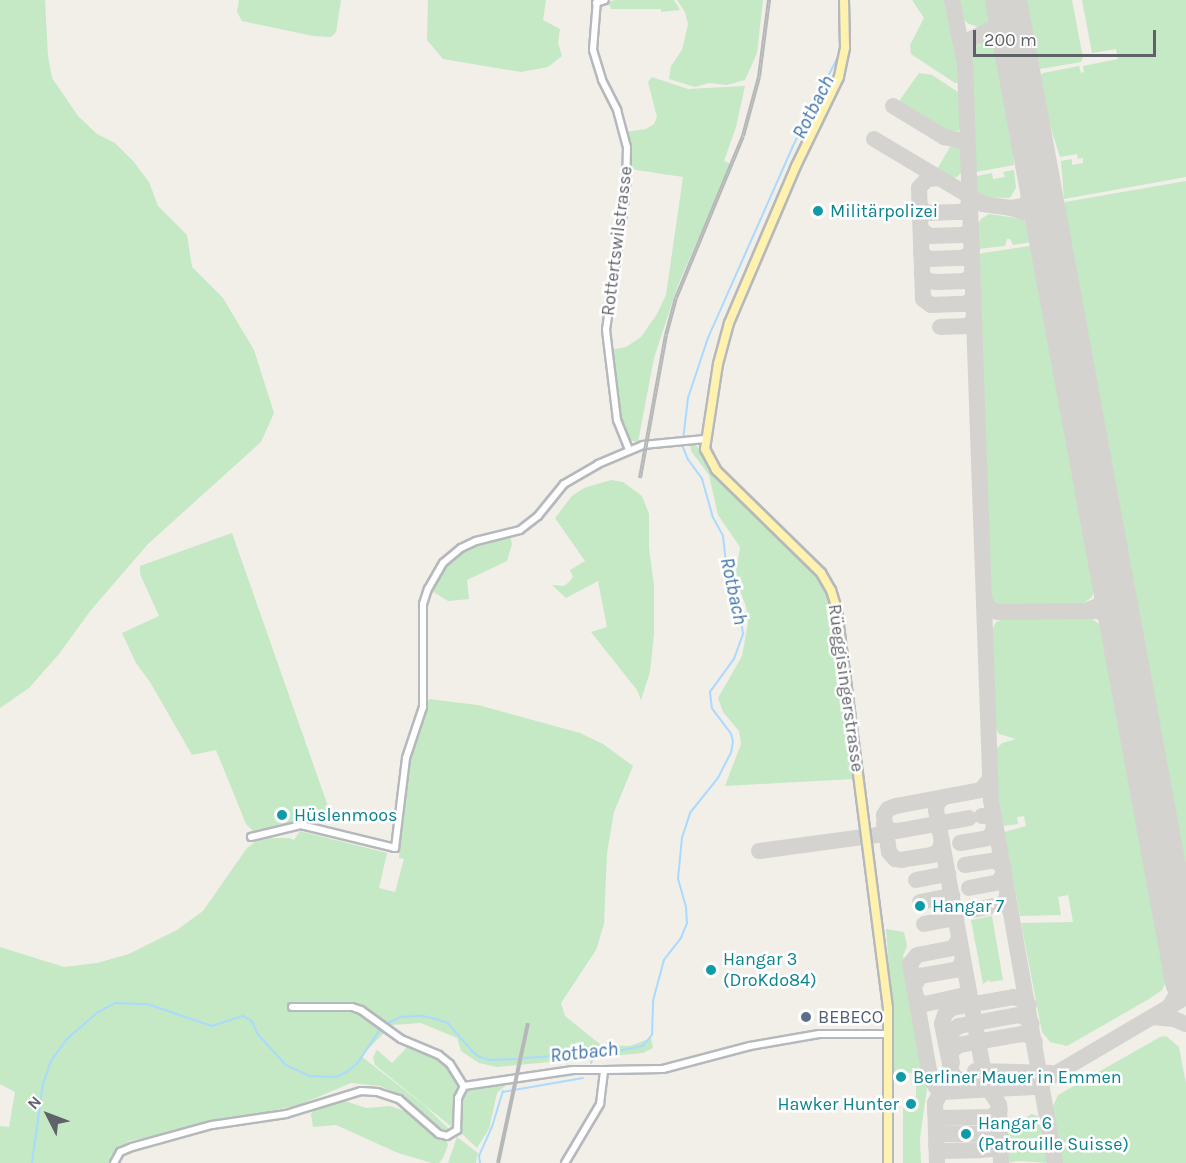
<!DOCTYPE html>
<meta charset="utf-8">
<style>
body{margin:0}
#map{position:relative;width:1186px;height:1163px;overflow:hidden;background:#f1efe8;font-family:Karla,sans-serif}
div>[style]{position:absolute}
.green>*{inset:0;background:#c5e8c5}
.stream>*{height:1.5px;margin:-0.75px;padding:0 0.75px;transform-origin:0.75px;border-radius:0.75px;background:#aadaff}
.taxiway>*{height:16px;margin:-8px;padding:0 8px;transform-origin:8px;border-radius:8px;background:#d4d3d0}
.runway>*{height:42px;margin:-21px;padding:0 21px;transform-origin:21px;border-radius:21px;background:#d4d3d0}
.roads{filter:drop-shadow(2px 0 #b5b8bc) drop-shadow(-2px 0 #b5b8bc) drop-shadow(0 2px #b5b8bc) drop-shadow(0 -2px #b5b8bc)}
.minor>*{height:6px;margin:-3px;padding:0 3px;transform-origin:3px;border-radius:3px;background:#fff}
.major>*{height:8px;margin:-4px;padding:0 4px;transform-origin:4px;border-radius:4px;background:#fff2af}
.rail>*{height:4px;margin-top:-2px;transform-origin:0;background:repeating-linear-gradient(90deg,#fff 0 4.5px,#b6b7b8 0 9px);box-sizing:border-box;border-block:2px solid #b6b7b8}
.dots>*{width:16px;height:16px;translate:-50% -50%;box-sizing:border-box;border:3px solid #fff;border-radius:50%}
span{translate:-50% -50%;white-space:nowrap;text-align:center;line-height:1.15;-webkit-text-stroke:5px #fff;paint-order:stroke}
.culture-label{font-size:18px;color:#0d838f}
.left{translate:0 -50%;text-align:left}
.right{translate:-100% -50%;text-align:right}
.street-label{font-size:18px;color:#5f6368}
.service-label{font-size:18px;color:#4e5e75}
.water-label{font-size:20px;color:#4174aa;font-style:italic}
.north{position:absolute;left:18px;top:1085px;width:60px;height:60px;-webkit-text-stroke:4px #fff;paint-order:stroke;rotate:312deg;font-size:16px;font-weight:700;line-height:24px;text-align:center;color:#5f6368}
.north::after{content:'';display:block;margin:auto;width:21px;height:27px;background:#5f6368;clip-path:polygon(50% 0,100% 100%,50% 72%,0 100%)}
.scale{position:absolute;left:973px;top:30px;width:183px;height:27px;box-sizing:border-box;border:3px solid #5f6368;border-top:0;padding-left:8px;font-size:18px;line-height:21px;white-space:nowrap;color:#5f6368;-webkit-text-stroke:4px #fff;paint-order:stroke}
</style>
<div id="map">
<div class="green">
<i style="clip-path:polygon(0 0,45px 0,48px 56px,52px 78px,78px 116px,97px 134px,115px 143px,134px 162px,149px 182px,158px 206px,187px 235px,192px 267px,223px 298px,254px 350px,274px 413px,261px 442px,148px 544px,91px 610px,59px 654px,29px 688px,0 708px)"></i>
<i style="clip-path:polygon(239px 0,341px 0,336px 32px,331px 37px,313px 36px,242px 21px,237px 12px)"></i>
<i style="clip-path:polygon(428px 0,546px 0,543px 20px,560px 29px,558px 43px,562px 56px,548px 67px,521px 72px,443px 59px,427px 40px)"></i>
<i style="clip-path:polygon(615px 0,674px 0,680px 10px,661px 12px,661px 9px,611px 9px,608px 2px)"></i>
<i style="clip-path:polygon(677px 0,763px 0,757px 53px,745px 80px,727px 85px,709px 83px,695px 87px,669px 79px,671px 66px,682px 50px,688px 24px,685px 12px)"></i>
<i style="clip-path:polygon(912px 0,947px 0,960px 57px,960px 83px,955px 83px,911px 54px,910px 45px,924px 18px)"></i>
<i style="clip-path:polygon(956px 0,988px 0,992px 17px,989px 23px,980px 28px,967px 23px,960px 15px)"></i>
<i style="clip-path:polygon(1026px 0,1072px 0,1083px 58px,1081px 62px,1040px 69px)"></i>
<i style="clip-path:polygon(1082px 0,1186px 0,1186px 177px,1064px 199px,1061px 161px,1072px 159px,1072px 165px,1083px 163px,1083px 158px,1078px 159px,1077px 154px,1060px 157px,1048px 119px,1040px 76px,1043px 73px,1079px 66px,1081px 73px,1084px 72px,1083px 66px,1118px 59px,1116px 49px,1092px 53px)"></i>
<i style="clip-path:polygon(984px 39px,993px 41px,997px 49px,1011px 127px,1014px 165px,976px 172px,970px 64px,974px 50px)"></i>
<i style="clip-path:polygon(919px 73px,932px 75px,961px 94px,963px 123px,958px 131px,944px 133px,897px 104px)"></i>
<i style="clip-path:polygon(652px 77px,688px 89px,745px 86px,736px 127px,724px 161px,731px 164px,678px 285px,654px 358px,638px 442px,628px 440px,620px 424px,611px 350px,626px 347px,641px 337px,657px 314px,666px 295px,683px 177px,630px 169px,626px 132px,646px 129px,654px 124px,657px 117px,648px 82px)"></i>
<i style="clip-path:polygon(958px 144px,963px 148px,963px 171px,957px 177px,946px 178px,936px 171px,950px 147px)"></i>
<i style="clip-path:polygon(1014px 170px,1016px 188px,1010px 198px,985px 197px,976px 190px,974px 179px,977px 176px,992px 173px,993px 179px,1005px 177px,1003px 172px)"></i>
<i style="clip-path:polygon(1186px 181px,1186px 878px,1064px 212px,1065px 202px)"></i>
<i style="clip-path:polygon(989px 214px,1023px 219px,1030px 228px,1032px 242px,1013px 245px,1010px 239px,1007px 239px,1005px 246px,978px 249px,976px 228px,981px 219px)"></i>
<i style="clip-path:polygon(1030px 246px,1033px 247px,1095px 587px,1092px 597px,1080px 606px,1004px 607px,994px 603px,988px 591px,977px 254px)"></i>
<i style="clip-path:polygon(690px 442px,697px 446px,708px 469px,800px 558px,825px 589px,833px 623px,853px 779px,725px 786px,741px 744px,739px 731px,723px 712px,718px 698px,742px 656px,748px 623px,746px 606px,735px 578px,740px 547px,718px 515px,709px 475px,691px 451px)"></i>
<i style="clip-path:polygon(611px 480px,623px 482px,642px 496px,649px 514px,649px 548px,654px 585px,654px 634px,650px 672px,641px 700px,637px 690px,591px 632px,607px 627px,598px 581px,566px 598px,552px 585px,564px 586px,569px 582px,573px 577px,570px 570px,585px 561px,555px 518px,572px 496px,584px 488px)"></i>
<i style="clip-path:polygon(232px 533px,330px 812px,255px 833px,246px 824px,216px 750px,192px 755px,150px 682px,136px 663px,122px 633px,159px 616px,140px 574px,140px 566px)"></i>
<i style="clip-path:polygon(510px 536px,512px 544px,507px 561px,467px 580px,469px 599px,448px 601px,432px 591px,438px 575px,458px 553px,487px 540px)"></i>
<i style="clip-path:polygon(1088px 616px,1103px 627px,1167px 979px,1162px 990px,1149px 999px,1067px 1046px,1050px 1042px,1042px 1032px,1021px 923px,1073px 922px,1068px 895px,1058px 897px,1061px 915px,1020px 916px,1004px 832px,1026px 826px,1024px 816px,1017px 817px,1018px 824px,1003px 826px,993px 758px,994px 752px,1002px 743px,1016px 739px,999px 734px,993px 725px,990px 634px,996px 622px,1007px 617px)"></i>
<i style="clip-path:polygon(429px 699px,478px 705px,580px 733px,603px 744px,633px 766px,614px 812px,607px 853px,604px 924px,596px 950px,561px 1003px,565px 1016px,601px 1045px,630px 1046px,651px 1038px,653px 1048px,643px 1053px,497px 1067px,479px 1063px,461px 1051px,457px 1038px,421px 1023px,392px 1025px,361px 1056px,424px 1105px,451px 1131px,439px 1131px,400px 1095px,380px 1086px,351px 1083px,299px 1105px,129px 1141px,111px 1155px,109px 1163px,0 1163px,0 1126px,9px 1127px,15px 1092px,0 1084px,0 947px,64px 967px,97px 963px,129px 954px,177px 930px,203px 911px,247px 848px,255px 842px,270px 838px,289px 838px,294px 840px,300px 831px,387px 853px,379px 888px,395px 892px,404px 859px,399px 858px,402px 798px,407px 768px)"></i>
<i style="clip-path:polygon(992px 916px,1003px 980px,990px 982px,989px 980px,983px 984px,971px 920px)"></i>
<i style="clip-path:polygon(886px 929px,904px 932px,907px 946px,903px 956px,927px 1088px,920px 1138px,921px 1163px,903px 1163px,903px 1109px,908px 1100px,916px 1096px,916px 1073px,893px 1072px,894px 1034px)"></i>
<i style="clip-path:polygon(1166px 1036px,1179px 1047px,1186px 1084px,1186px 1163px,1060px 1163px,1051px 1111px,1058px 1095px,1160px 1037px)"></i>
<i style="clip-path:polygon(409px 1045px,441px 1060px,455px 1078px,457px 1087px,453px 1128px,375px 1065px,373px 1057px,377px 1050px,392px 1063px)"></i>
<i style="clip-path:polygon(509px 1082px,497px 1093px,489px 1129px,477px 1148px,461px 1133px,463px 1093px,468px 1088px)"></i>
<i style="clip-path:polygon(342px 1100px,366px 1108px,390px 1106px,413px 1114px,435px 1135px,446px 1140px,448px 1145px,443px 1158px,439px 1163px,432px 1163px,398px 1153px,336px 1125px,313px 1127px,311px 1114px,315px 1108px)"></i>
<i style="clip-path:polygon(1031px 1114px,1038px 1116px,1042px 1123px,1049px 1163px,1018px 1161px,1007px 1163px,1008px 1134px)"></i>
<i style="clip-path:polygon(457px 1137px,478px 1153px,476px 1163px,448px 1163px)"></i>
</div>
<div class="stream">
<i style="left:683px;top:440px;width:42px;rotate:-83.2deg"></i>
<i style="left:688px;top:398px;width:63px;rotate:-71.6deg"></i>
<i style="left:708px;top:338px;width:208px;rotate:-66.1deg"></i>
<i style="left:792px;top:148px;width:106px;rotate:-63.2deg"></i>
<i style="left:386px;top:1024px;width:17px;rotate:-25deg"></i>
<i style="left:401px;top:1017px;width:22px;rotate:-3deg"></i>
<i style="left:423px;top:1016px;width:13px;rotate:13deg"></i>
<i style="left:436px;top:1019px;width:13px;rotate:18deg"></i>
<i style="left:448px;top:1023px;width:37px;rotate:49deg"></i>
<i style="left:472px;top:1051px;width:10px;rotate:37deg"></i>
<i style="left:480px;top:1057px;width:9px;rotate:18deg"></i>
<i style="left:489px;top:1060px;width:28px;rotate:-2deg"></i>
<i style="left:524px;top:1058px;width:90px;rotate:-3.8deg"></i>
<i style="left:614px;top:1052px;width:30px;rotate:-12deg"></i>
<i style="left:643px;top:1046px;width:14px;rotate:-51deg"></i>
<i style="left:652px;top:1035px;width:34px;rotate:-88deg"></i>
<i style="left:653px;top:1001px;width:42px;rotate:-75deg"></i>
<i style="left:664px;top:960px;width:28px;rotate:-52deg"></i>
<i style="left:681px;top:938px;width:16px;rotate:-68deg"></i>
<i style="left:687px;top:923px;width:16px;rotate:-94deg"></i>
<i style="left:686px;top:907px;width:29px;rotate:-106deg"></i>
<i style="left:678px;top:879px;width:41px;rotate:-84.4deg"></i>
<i style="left:682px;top:838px;width:26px;rotate:-72deg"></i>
<i style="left:690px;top:813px;width:45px;rotate:-51.3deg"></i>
<i style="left:718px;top:778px;width:28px;rotate:-63deg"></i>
<i style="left:731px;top:753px;width:11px;rotate:-80deg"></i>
<i style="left:733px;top:742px;width:8px;rotate:-104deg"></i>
<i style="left:731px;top:734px;width:31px;rotate:-127deg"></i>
<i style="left:712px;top:709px;width:17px;rotate:-97deg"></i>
<i style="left:710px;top:692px;width:41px;rotate:-54deg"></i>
<i style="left:734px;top:659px;width:27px;rotate:-70deg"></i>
<i style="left:743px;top:634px;width:26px;rotate:-99deg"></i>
<i style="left:739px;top:608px;width:28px;rotate:-113deg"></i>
<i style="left:728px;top:582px;width:46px;rotate:-96.2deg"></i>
<i style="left:723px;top:536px;width:21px;rotate:-119deg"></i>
<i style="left:713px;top:518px;width:41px;rotate:-105.8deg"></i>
<i style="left:702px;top:479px;width:24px;rotate:-126deg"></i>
<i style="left:688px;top:460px;width:16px;rotate:-112deg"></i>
<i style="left:591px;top:1063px;width:11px;rotate:-63deg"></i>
<i style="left:32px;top:1163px;width:80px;rotate:-82.1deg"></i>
<i style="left:43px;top:1084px;width:24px;rotate:-71deg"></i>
<i style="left:51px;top:1061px;width:27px;rotate:-54deg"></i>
<i style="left:67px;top:1039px;width:40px;rotate:-41deg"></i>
<i style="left:97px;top:1013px;width:21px;rotate:-29deg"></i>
<i style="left:115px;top:1003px;width:33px;rotate:2deg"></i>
<i style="left:148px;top:1004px;width:68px;rotate:19deg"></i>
<i style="left:212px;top:1026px;width:33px;rotate:-18deg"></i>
<i style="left:243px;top:1016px;width:10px;rotate:29deg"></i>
<i style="left:252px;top:1021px;width:14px;rotate:65deg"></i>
<i style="left:258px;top:1034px;width:42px;rotate:47.9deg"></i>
<i style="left:286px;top:1065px;width:26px;rotate:25deg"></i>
<i style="left:310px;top:1076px;width:27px;rotate:2deg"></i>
<i style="left:337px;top:1077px;width:11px;rotate:-27deg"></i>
<i style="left:347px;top:1072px;width:13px;rotate:-39deg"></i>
<i style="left:357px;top:1064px;width:45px;rotate:-56deg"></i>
<i style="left:480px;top:1163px;width:7px;rotate:-98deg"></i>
<i style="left:479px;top:1156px;width:32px;rotate:-66deg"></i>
<i style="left:492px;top:1127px;width:37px;rotate:-73deg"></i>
<i style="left:503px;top:1092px;width:81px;rotate:-9.9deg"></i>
</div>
<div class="taxiway">
<i style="left:952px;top:0;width:65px;rotate:78.5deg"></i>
<i style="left:965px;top:64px;width:736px;rotate:87.98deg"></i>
<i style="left:991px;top:800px;width:369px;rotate:80deg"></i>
<i style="left:986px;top:32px;width:17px;rotate:-31deg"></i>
<i style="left:1001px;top:23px;width:10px;rotate:-61deg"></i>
<i style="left:1006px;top:14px;width:11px;rotate:-85deg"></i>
<i style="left:964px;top:57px;width:19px;rotate:-69deg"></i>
<i style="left:971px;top:39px;width:17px;rotate:-25deg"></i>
<i style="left:986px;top:32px;width:12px;rotate:9deg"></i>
<i style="left:998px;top:34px;width:9px;rotate:27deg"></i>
<i style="left:1006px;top:38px;width:21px;rotate:59deg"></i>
<i style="left:893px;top:106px;width:60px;rotate:31.3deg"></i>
<i style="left:944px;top:137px;width:19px;rotate:12deg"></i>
<i style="left:963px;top:141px;width:8px;rotate:50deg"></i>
<i style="left:874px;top:139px;width:127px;rotate:30.8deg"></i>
<i style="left:983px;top:204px;width:28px;rotate:8deg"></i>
<i style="left:1011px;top:208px;width:12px;rotate:-9deg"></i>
<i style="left:1023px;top:206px;width:13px;rotate:-42deg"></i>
<i style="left:1033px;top:197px;width:18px;rotate:-68deg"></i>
<i style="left:939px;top:178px;width:12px;rotate:175deg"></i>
<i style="left:927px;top:179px;width:12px;rotate:132deg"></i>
<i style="left:919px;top:188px;width:111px;rotate:87.9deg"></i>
<i style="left:923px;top:299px;width:10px;rotate:37deg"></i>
<i style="left:931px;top:305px;width:34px;rotate:-2deg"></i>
<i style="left:965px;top:304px;width:6px;rotate:-31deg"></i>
<i style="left:970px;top:301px;width:6px;rotate:-51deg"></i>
<i style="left:920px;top:207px;width:9px;rotate:41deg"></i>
<i style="left:927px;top:213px;width:35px;rotate:-2deg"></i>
<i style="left:962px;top:212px;width:11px;rotate:-41deg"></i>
<i style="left:970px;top:205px;width:8px;rotate:-104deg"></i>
<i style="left:1011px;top:208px;width:28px;rotate:17deg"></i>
<i style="left:1038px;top:216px;width:20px;rotate:57deg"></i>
<i style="left:921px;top:230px;width:11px;rotate:34deg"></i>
<i style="left:930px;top:236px;width:32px;rotate:-2deg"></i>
<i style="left:962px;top:235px;width:8px;rotate:-23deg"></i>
<i style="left:969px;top:232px;width:6px;rotate:-72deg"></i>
<i style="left:921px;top:253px;width:10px;rotate:37deg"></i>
<i style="left:929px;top:259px;width:34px;rotate:-2deg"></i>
<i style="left:963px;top:258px;width:8px;rotate:-30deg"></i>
<i style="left:970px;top:254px;width:5px;rotate:-68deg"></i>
<i style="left:922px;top:274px;width:9px;rotate:54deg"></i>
<i style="left:927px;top:281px;width:11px;rotate:5deg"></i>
<i style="left:938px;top:282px;width:28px;rotate:-2deg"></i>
<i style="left:966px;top:281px;width:11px;rotate:-49deg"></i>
<i style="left:940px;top:327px;width:28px;rotate:-2deg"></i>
<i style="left:968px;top:326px;width:9px;rotate:-49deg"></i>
<i style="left:984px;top:598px;width:12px;rotate:66deg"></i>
<i style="left:989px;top:609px;width:9px;rotate:18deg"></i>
<i style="left:998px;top:612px;width:101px;rotate:-0.6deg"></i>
<i style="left:1099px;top:611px;width:21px;rotate:35deg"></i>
<i style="left:1116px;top:623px;width:22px;rotate:69deg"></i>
<i style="left:1088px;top:610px;width:11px;rotate:-22deg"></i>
<i style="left:1098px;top:606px;width:13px;rotate:-48deg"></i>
<i style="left:1107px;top:596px;width:18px;rotate:-74deg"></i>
<i style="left:944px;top:797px;width:9px;rotate:139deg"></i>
<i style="left:937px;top:803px;width:7px;rotate:98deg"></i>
<i style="left:936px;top:810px;width:279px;rotate:79.7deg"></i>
<i style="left:986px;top:1084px;width:25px;rotate:58deg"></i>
<i style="left:999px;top:1105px;width:58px;rotate:88deg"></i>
<i style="left:884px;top:824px;width:8px;rotate:50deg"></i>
<i style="left:889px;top:830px;width:8px;rotate:7deg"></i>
<i style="left:897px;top:831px;width:73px;rotate:-10.2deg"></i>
<i style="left:942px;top:841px;width:9px;rotate:103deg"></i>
<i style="left:940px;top:850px;width:9px;rotate:148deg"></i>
<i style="left:932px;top:855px;width:30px;rotate:171deg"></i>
<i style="left:902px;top:860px;width:7px;rotate:-172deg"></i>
<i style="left:895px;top:859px;width:9px;rotate:-131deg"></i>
<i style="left:889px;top:852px;width:37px;rotate:-98deg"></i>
<i style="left:884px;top:815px;width:7px;rotate:-56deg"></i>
<i style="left:888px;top:809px;width:9px;rotate:-21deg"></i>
<i style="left:896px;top:806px;width:86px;rotate:-10.7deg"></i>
<i style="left:981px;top:790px;width:13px;rotate:-51deg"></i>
<i style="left:960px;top:843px;width:27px;rotate:-10deg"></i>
<i style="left:987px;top:838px;width:8px;rotate:-40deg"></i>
<i style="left:993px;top:833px;width:12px;rotate:-85deg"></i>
<i style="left:994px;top:821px;width:8px;rotate:-140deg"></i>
<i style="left:988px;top:816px;width:6px;rotate:180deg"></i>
<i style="left:759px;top:851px;width:119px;rotate:-7.7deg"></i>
<i style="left:877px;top:835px;width:6px;rotate:-18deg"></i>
<i style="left:883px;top:833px;width:4px;rotate:-63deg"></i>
<i style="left:965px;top:865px;width:30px;rotate:-9deg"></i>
<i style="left:995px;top:860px;width:11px;rotate:41deg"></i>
<i style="left:916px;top:880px;width:33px;rotate:-11deg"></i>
<i style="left:969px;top:888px;width:31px;rotate:-11deg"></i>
<i style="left:999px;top:882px;width:11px;rotate:-63deg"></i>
<i style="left:920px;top:902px;width:33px;rotate:-11deg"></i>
<i style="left:973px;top:910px;width:31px;rotate:-11deg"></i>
<i style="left:1003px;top:904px;width:10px;rotate:-61deg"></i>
<i style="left:924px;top:924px;width:33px;rotate:-11deg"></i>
<i style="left:914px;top:986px;width:12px;rotate:-59deg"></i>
<i style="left:920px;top:976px;width:40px;rotate:-10deg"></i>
<i style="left:959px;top:969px;width:11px;rotate:-68deg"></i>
<i style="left:916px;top:997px;width:6px;rotate:59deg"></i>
<i style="left:919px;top:1002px;width:6px;rotate:18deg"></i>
<i style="left:925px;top:1004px;width:41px;rotate:-12.7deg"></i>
<i style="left:1170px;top:1005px;width:24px;rotate:-57deg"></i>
<i style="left:1183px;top:985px;width:16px;rotate:-86deg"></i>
<i style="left:1152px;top:1017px;width:22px;rotate:5deg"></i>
<i style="left:1174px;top:1019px;width:13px;rotate:23deg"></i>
<i style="left:946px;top:1044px;width:10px;rotate:-73deg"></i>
<i style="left:949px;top:1034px;width:13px;rotate:-39deg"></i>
<i style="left:959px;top:1026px;width:61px;rotate:-10.4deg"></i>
<i style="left:1019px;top:1015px;width:8px;rotate:23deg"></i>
<i style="left:1026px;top:1018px;width:8px;rotate:45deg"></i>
<i style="left:952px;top:1063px;width:11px;rotate:-100deg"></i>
<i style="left:950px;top:1052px;width:11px;rotate:-38deg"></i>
<i style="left:959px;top:1045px;width:64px;rotate:-9.9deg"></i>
<i style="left:1022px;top:1034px;width:9px;rotate:13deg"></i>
<i style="left:1031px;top:1036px;width:7px;rotate:56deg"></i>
<i style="left:975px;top:1071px;width:76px;rotate:1.5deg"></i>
<i style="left:976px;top:1081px;width:16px;rotate:180deg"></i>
<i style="left:960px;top:1081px;width:11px;rotate:-139deg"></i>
<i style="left:952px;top:1074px;width:51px;rotate:-101.3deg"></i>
<i style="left:942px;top:1024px;width:10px;rotate:-73deg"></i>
<i style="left:945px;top:1014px;width:9px;rotate:-41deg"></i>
<i style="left:952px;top:1008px;width:62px;rotate:-10.2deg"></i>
<i style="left:1013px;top:997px;width:8px;rotate:14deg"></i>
<i style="left:1021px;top:999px;width:10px;rotate:37deg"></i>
<i style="left:947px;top:1090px;width:11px;rotate:-165deg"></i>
<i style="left:936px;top:1087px;width:13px;rotate:-119deg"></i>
<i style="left:930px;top:1076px;width:114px;rotate:-100.1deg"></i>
<i style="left:910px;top:964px;width:11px;rotate:-52deg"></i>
<i style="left:917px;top:955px;width:38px;rotate:-11deg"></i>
<i style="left:954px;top:948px;width:11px;rotate:-63deg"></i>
<i style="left:935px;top:1112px;width:8px;rotate:50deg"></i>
<i style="left:940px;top:1118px;width:52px;rotate:-1.1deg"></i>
<i style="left:992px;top:1117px;width:11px;rotate:-45deg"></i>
<i style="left:936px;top:1129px;width:6px;rotate:51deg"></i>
<i style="left:940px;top:1134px;width:40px"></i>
<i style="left:980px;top:1134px;width:12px;rotate:-5deg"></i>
<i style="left:992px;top:1133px;width:10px;rotate:-37deg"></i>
<i style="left:936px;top:1145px;width:8px;rotate:50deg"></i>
<i style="left:941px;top:1151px;width:39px;rotate:-1deg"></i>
<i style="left:980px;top:1150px;width:16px;rotate:-4deg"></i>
<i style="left:996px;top:1149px;width:8px;rotate:-50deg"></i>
<i style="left:937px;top:1163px;width:60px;rotate:-91.9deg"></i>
<i style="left:935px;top:1103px;width:13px;rotate:-61deg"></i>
<i style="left:941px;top:1092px;width:92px;rotate:-3.1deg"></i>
<i style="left:1033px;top:1087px;width:178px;rotate:-30.5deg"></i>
</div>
<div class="runway">
<i style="left:1006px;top:0;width:998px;rotate:79.61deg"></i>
</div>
<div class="roads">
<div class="minor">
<i style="left:597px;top:0;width:50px;rotate:94.6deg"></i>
<i style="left:593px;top:50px;width:31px;rotate:73deg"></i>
<i style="left:602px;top:80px;width:34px;rotate:63deg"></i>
<i style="left:617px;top:110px;width:38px;rotate:75deg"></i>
<i style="left:627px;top:147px;width:44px;rotate:91.3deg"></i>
<i style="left:626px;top:191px;width:140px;rotate:98.2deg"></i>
<i style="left:606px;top:330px;width:91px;rotate:83deg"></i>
<i style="left:617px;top:420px;width:31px;rotate:68deg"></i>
<i style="left:596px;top:3px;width:9px;rotate:-18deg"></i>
<i style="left:251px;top:837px;width:51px;rotate:-13.5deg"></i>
<i style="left:301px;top:825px;width:97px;rotate:13.7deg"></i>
<i style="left:395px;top:848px;width:91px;rotate:-83deg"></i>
<i style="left:406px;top:758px;width:54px;rotate:-71.6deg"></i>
<i style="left:423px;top:707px;width:103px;rotate:-90deg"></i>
<i style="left:423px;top:604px;width:16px;rotate:-72deg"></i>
<i style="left:428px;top:589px;width:30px;rotate:-60deg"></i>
<i style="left:443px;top:563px;width:23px;rotate:-40deg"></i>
<i style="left:461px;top:548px;width:17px;rotate:-25deg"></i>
<i style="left:476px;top:541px;width:45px;rotate:-14deg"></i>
<i style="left:520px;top:530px;width:23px;rotate:-38deg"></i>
<i style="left:538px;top:516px;width:41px;rotate:-50.9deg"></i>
<i style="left:564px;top:484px;width:39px;rotate:-30deg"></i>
<i style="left:598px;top:464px;width:49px;rotate:-22.9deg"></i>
<i style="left:643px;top:445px;width:62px;rotate:-5.5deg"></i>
<i style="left:292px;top:1007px;width:60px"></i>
<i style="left:352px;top:1007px;width:9px;rotate:18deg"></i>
<i style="left:361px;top:1010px;width:49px;rotate:35.9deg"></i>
<i style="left:401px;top:1039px;width:41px;rotate:22.8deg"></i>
<i style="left:439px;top:1055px;width:14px;rotate:39deg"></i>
<i style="left:450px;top:1064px;width:26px;rotate:58deg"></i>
<i style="left:464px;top:1086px;width:110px;rotate:-8.4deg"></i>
<i style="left:573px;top:1070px;width:31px"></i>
<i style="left:114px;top:1163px;width:13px;rotate:-61deg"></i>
<i style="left:120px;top:1152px;width:13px;rotate:-23deg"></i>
<i style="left:132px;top:1147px;width:83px;rotate:-15.4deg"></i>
<i style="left:212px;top:1125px;width:75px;rotate:-8.5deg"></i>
<i style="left:286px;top:1114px;width:78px;rotate:-17deg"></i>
<i style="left:361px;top:1091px;width:16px;rotate:4deg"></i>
<i style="left:377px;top:1092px;width:23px;rotate:18deg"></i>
<i style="left:399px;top:1099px;width:53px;rotate:41.2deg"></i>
<i style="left:439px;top:1134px;width:8px;rotate:14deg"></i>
<i style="left:447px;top:1136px;width:12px;rotate:-31deg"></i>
<i style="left:457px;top:1130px;width:32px;rotate:-88deg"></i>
<i style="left:458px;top:1098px;width:13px;rotate:-63deg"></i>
<i style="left:565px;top:1163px;width:69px;rotate:-59.3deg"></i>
<i style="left:600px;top:1104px;width:34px;rotate:-83deg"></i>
<i style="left:604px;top:1070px;width:59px;rotate:-1deg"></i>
<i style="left:663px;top:1069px;width:90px;rotate:-14.8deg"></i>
<i style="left:750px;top:1046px;width:70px;rotate:-9.9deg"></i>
<i style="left:819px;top:1034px;width:70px"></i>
</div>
<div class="major">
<i style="left:844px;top:0;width:48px;rotate:88.8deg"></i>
<i style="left:845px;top:48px;width:30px;rotate:102deg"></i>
<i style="left:839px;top:77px;width:99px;rotate:115.8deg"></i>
<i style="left:796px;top:166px;width:171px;rotate:113.1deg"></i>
<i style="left:729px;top:323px;width:42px;rotate:105deg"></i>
<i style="left:718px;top:364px;width:86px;rotate:98.7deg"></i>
<i style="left:705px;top:449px;width:24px;rotate:62deg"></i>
<i style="left:716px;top:470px;width:147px;rotate:44.4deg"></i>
<i style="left:821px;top:573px;width:20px;rotate:60deg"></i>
<i style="left:831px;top:590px;width:21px;rotate:73deg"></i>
<i style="left:837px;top:610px;width:402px;rotate:82.7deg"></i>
<i style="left:888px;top:1009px;width:154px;rotate:90deg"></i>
</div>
</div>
<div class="rail">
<i style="left:640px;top:478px;width:145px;rotate:-79.7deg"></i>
<i style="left:666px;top:335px;width:38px;rotate:-75deg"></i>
<i style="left:676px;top:298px;width:175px;rotate:-67.5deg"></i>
<i style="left:743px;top:136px;width:61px;rotate:-74.8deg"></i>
<i style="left:759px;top:77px;width:78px;rotate:-82.6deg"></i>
<i style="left:498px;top:1163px;width:143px;rotate:-77.9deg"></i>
</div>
<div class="dots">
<i style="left:818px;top:211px;background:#0f9aa8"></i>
<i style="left:282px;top:815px;background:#0f9aa8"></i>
<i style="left:920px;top:906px;background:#0f9aa8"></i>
<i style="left:711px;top:970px;background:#0f9aa8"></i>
<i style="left:806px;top:1017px;background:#5c6f8a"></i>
<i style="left:901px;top:1077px;background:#0f9aa8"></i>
<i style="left:911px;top:1104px;background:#0f9aa8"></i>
<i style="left:966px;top:1134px;background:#0f9aa8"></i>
</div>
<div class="culture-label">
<span class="left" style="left:830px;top:211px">Militärpolizei</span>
<span class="left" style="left:294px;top:815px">Hüslenmoos</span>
<span class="left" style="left:932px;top:906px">Hangar 7</span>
<span class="left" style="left:723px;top:970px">Hangar 3<br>(DroKdo84)</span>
<span class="left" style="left:913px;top:1077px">Berliner Mauer in Emmen</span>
<span class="right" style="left:899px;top:1104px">Hawker Hunter</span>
<span class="left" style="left:978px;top:1134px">Hangar 6<br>(Patrouille Suisse)</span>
</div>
<div class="street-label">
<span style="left:617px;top:241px;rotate:-83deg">Rottertswilstrasse</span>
<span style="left:846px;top:688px;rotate:82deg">Rüeggisingerstrasse</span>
</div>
<div class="service-label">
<span class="left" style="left:818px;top:1017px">BEBECO</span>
</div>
<div class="water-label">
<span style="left:813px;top:107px;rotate:-63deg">Rotbach</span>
<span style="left:734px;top:591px;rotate:78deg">Rotbach</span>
<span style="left:584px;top:1052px;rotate:-6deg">Rotbach</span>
</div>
<div class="north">N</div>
<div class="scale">200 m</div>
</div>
